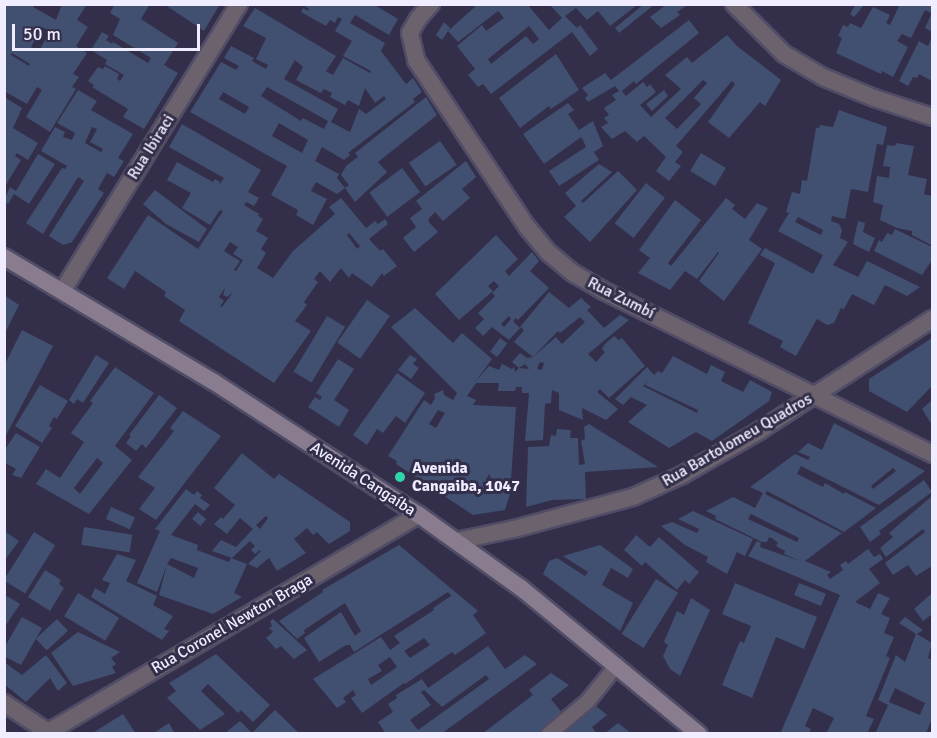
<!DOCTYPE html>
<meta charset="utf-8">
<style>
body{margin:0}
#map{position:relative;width:937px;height:738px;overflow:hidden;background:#332f4a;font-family:Signika,sans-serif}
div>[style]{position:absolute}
.building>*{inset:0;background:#414f71;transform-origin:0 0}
.roads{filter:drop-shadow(2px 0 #514d67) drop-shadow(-2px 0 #514d67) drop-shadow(0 2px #514d67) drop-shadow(0 -2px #514d67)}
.service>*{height:14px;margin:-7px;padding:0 7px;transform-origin:7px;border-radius:7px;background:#6b626e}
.minor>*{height:16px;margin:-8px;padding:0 8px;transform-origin:8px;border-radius:8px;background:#6b626e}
.secondary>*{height:16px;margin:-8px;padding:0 8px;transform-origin:8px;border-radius:8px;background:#897c8f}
.dots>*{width:16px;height:16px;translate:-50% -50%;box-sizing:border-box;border:3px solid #332f4a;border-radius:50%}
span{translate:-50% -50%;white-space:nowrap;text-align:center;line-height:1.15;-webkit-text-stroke:6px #332f4a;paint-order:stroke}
.street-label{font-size:16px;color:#efedff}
.poi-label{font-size:16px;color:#efedff;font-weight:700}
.left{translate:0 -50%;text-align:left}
.frame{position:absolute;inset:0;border:6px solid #efedff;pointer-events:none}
.scale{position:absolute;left:12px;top:24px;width:188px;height:27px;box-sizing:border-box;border:3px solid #efedff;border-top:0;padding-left:8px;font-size:18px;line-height:21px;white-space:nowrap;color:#efedff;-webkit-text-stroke:4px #332f4a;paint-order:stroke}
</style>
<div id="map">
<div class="building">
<i style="clip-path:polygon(evenodd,4px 4px,35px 4px,33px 7px,56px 20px,62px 4px,87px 4px,77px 20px,88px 27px,76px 46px,87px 53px,73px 74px,79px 77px,72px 87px,76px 89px,50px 132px,26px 117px,42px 90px,37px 87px,27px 104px,4px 91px,4px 4px,42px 27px,50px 31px,39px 51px,31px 47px,42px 27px,4px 4px,12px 53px,30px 64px,29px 66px,11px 55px,12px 53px)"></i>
<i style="clip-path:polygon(115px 4px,150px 4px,141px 19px,178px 43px,164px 65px,178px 73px,144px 129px,123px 117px,128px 109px,92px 87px,94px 85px,88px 81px,98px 67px,103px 69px,105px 66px,119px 74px,117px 79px,120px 81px,124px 75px,105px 64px,107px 60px,91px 50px,102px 32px,109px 36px,106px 40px,112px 44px,113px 42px,148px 63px,151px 58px,113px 35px,120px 19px,110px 13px)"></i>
<i style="clip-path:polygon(164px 4px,220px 4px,204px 31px)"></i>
<i style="clip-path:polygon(evenodd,302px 4px,373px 4px,398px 19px,389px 35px,355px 15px,350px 23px,385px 43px,381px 51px,406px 84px,413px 78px,422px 92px,413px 99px,415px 102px,348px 153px,350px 155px,344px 160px,322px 147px,315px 161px,339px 174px,337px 178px,345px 188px,337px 194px,316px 182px,311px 191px,327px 199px,313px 225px,296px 215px,298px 210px,271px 195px,287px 166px,190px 112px,221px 62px,236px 70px,239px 66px,224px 58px,231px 46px,254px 58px,252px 61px,266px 69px,268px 65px,256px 59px,266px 38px,243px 26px,255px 8px,336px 56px,326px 71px,333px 75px,343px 58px,370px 73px,371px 71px,343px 56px,352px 41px,335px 31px,342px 19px,338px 17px,335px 23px,330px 20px,326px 26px,301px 12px,303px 8px,308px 11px,309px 9px,302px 4px,295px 60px,303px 67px,296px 80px,321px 93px,324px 89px,332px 93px,330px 97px,345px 105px,348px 100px,359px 106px,365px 88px,375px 103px,384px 96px,386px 99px,366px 114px,359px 109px,350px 132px,331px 122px,338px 109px,284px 79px,295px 60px,302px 4px,267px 87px,328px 121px,324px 129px,303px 118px,301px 121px,261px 96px,267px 87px,302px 4px,223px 92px,249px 107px,245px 114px,219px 99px,223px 92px,302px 4px,279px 123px,308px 140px,302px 153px,272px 136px,279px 123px)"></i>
<i style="clip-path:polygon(evenodd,478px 4px,527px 4px,549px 30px,562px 18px,550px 5px,637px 5px,610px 26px,598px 11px,587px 20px,576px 8px,565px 16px,577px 28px,580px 25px,598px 49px,590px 56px,572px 32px,491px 94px,483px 84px,478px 87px,468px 75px,475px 69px,457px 46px,482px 25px,486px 31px,504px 18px,498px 11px,458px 42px,448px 31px,478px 4px,529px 26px,539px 39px,533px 44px,526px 36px,491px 64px,488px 59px,529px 26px)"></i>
<i style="clip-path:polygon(644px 4px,655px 4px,619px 33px,615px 28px)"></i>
<i style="clip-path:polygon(667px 4px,689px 4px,677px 12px,680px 15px,661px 28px,650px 17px)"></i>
<i style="clip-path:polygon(856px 4px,865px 4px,854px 17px,850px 14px)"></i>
<i style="clip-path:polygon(900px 4px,932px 4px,932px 10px,931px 13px,925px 10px,911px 38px,902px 34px,897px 41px,908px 47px,893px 77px,882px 71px,881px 74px,836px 53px,842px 38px,838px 36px,843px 25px,848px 27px,850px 23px,861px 28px,873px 7px,890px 15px,886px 23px,890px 25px)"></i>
<i style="clip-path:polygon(932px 13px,932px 32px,925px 28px)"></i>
<i style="clip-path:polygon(evenodd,689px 20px,699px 33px,636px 84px,634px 81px,622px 91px,626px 96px,643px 82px,647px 87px,650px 84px,656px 92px,640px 105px,651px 117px,681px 89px,665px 75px,687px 57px,692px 63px,727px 35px,737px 46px,781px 80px,765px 106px,760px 102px,729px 138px,708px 122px,735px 84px,732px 81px,676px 146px,683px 152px,675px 162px,681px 166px,669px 181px,656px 171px,666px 157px,644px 136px,637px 142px,625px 131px,612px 139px,601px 127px,608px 123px,604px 118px,609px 115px,604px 108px,616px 100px,612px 95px,619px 91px,615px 86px,588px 102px,585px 98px,588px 95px,582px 88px,605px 73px,611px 80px,689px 20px,703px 80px,707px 83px,694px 98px,701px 104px,677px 129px,665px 118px,703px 80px)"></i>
<i style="clip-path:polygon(444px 22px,450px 28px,442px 40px,436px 35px)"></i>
<i style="clip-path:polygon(932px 37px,932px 81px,919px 74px,917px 78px,913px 77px,908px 86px,899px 81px,919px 41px,928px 46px)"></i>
<i style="clip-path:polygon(556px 54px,579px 90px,551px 109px,549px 106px,520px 128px,499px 98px)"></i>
<i style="clip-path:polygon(evenodd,78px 90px,97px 101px,91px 110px,133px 134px,118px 158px,124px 161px,114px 177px,107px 173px,98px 189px,104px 193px,72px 242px,63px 245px,49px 236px,84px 181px,78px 177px,43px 234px,26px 223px,62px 168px,65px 169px,67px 166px,41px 151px,55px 127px,65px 132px,63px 137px,72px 140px,75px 133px,57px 123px,78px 90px,92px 127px,97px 129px,90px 142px,103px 149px,101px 152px,85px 143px,92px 127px)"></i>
<i style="clip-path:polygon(664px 90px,668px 96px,652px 111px,646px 104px)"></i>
<i style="clip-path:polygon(426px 97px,437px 115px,378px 162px,387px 172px,355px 202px,345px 188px,349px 185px,341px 175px,346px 166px,358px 157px,355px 153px)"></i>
<i style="clip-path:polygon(6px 98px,22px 108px,13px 128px,38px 143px,28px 160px,17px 153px,15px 156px,21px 160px,4px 188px)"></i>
<i style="clip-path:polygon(568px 103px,574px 110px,568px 114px,579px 130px,593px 121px,603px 146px,594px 152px,599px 160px,559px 186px,549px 171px,586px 147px,583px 140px,581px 137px,544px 164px,523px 134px)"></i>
<i style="clip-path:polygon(evenodd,839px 110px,887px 127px,883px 145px,877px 144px,868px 192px,851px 189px,845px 219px,832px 216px,831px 221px,839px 224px,842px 230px,840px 238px,848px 242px,833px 265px,858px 277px,867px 261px,920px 287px,907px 296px,885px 285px,874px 305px,852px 294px,844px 309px,841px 308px,834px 323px,827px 325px,817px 319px,796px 356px,780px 347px,783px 341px,748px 323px,775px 263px,760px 255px,765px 248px,813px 274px,823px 255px,778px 231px,789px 213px,786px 212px,792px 192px,800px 194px,802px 180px,807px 181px,816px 128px,819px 128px,820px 125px,833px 127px,839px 110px,798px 217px,823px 230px,821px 235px,795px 222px,798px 217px)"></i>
<i style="clip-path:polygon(evenodd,182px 124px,261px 170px,248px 192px,259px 198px,254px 206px,246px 202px,244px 205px,259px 214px,258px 216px,263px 219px,256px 231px,268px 238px,261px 249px,266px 253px,257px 268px,273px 278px,293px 251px,335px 214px,329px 207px,341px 198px,366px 228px,375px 221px,378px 224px,385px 219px,388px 224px,369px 239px,380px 251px,383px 249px,397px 266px,384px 276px,382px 273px,372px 287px,352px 273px,349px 278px,341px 268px,330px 282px,320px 271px,314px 279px,318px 282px,304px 302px,307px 305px,295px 321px,311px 331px,274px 383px,179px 321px,185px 310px,164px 296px,166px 292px,135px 271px,124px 289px,107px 278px,148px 215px,198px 249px,223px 211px,220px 210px,210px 225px,182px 208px,191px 193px,167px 180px,177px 162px,213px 182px,215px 179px,220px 182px,218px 186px,224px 178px,169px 147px,182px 124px,349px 233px,360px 246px,357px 249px,347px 235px,349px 233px,182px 124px,230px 242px,238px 247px,233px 254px,243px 260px,236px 271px,234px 270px,240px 261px,224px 251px,230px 242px,182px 124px,225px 288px,223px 295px,227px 297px,233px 292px,222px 307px,220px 306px,224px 301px,219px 297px,225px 288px)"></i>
<i style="left:440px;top:141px;width:29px;height:38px;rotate:55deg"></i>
<i style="clip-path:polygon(896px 143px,914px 146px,908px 175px,927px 179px,924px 194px,932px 196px,931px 245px,912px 235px,912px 231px,897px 228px,880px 220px,883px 205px,873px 202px,877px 176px,889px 178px,890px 167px,883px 166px,887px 145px,895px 146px)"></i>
<i style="left:701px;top:153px;width:29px;height:21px;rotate:31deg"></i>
<i style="clip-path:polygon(38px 154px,55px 164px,29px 204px,14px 194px,8px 204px,4px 201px,10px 187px,16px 191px)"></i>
<i style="clip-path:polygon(466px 161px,476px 177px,462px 189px,470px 198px,443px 221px,435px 212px,430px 217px,428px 221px,438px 232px,414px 252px,403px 238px,416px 227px,410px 218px,422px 209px,416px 201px)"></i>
<i style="clip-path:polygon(599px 164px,612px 172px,581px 201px,583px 203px,618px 171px,637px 190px,590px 242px,564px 217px,576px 206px,565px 193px)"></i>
<i style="left:402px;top:168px;width:30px;height:41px;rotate:53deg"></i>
<i style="left:646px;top:183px;width:24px;height:51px;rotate:38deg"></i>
<i style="clip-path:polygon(155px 190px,207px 229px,199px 242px,166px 224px,143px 204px)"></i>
<i style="clip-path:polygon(726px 198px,735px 205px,732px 209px,745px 219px,757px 203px,768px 208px,749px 240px,762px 249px,724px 301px,699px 281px,719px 253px,718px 252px,697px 279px,685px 271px,670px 290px,638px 273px,650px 258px,639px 250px,675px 200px,701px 220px,668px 263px,671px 266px)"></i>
<i style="clip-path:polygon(858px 221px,865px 223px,863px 232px,875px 238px,869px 252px,853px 244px)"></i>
<i style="clip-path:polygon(895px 229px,932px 247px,932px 260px,922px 275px,874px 251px,879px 240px,882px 242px,887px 233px,892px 235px)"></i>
<i style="clip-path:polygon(evenodd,496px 235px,518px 259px,505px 271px,509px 276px,532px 252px,539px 261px,530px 271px,549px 288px,518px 320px,516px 318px,513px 321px,520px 328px,509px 340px,492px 327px,483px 336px,475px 328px,484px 319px,478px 313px,495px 296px,492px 293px,499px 286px,494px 281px,488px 286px,493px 291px,459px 320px,435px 294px,496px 235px,509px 316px,511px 319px,504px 327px,501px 324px,509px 316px)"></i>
<i style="clip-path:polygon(evenodd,549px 292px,569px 308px,581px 298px,591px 307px,587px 310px,604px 328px,620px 315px,629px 320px,588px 354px,596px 362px,605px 352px,602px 349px,604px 345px,614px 336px,619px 340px,622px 338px,645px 366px,609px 398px,600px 389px,597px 392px,618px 409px,606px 420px,582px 408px,583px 420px,559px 410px,559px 393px,552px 390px,551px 403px,545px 404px,543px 440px,525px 441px,529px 393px,522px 393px,522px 387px,516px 387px,515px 391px,498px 391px,499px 383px,476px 383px,467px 396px,476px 400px,473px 405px,516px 407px,510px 494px,505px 510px,473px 515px,396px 464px,397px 461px,388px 456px,424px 400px,431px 405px,435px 398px,434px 394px,443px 390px,444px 395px,453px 400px,457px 393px,391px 327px,415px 308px,453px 343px,462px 333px,492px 359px,475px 382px,489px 366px,499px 370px,502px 364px,512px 369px,514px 367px,515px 372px,519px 368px,529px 369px,525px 364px,519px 368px,512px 362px,520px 353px,527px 358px,533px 357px,514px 342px,524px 330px,520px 327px,549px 292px,580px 317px,585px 322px,562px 344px,556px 337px,533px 357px,558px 331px,560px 333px,580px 317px,549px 292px,540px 362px,544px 363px,542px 370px,537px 369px,540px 362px,549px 292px,438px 410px,445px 413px,436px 428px,429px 424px,438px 410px)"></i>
<i style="clip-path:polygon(4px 295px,19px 305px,4px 335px)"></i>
<i style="left:367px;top:300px;width:28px;height:52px;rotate:35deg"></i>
<i style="left:327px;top:316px;width:21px;height:65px;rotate:31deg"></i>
<i style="clip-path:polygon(22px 330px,53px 346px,4px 439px,4px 366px)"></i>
<i style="left:500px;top:338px;width:9px;height:17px;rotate:36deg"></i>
<i style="clip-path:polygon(932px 338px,932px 386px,907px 412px,869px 391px,869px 379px)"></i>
<i style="clip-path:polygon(96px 355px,109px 363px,83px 403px,77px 399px,74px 404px,69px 400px)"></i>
<i style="clip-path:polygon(410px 355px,417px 359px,413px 364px,419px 368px,411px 379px,398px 370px)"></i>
<i style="clip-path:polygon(evenodd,673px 356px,707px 374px,711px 365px,725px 372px,721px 381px,743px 392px,750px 380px,772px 392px,769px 401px,712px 441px,696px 432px,669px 448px,628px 422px,647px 405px,631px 397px,623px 405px,615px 399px,647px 367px,654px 375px,658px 371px,662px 373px,673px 356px,649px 380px,645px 385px,698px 410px,697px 413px,643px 386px,649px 380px)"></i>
<i style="clip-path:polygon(338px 359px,354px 369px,334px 400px,349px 410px,339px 427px,308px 407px,315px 397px,320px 400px,322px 397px,316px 393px)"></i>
<i style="clip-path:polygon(evenodd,115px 367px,154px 393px,115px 446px,132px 460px,89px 514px,36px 484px,46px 469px,60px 478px,84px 442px,71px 433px,93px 403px,90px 401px,115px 367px,97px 458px,103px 463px,80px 494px,74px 488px,97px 458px)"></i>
<i style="clip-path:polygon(397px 373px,425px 393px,405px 423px,396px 416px,383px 433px,377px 429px,367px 445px,353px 435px)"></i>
<i style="clip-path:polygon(40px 385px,68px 401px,57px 419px,54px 417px,49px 426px,52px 428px,42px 443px,15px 426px)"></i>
<i style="clip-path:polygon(159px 395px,177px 408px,146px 448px,142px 444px,136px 451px,126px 443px,131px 436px,129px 435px)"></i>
<i style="clip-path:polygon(932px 400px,932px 425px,922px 409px)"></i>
<i style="clip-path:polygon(183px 411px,221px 436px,156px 520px,139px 509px,155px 488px,138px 477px,174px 431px,170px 428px)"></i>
<i style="clip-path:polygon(evenodd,834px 423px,925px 471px,879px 505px,801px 466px,797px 474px,823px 487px,825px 483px,844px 494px,845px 492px,876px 508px,844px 532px,767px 491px,765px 494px,842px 533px,805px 561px,831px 572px,827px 575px,830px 579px,843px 570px,840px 565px,846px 561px,848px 564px,868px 549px,874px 557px,880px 554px,883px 559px,869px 569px,880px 583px,855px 602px,870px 609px,878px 593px,890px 598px,881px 614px,890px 618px,884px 633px,894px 637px,886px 656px,890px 658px,866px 716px,874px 719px,867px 734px,826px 734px,834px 718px,813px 708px,805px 726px,811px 729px,809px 734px,780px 734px,840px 595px,748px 556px,757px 541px,761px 543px,760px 547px,800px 561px,784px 554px,785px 551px,776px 546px,778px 543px,772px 538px,769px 537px,767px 542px,762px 542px,715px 519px,716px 516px,706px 511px,733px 497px,755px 508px,763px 493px,750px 487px,795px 454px,808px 460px,810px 457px,798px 452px,808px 443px,822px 450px,834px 423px,893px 468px,896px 471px,873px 489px,871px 486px,893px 468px,834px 423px,751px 514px,799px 538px,797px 542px,748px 519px,751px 514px)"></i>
<i style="clip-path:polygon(589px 424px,658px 467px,585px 472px,586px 499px,552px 500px,526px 507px,528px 447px,549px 446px,551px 435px,556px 436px,557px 429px,571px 430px,570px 438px,578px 438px,579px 465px,585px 464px,581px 441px,585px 439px,584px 427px)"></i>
<i style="clip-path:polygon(16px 433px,40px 447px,21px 478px,12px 475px,16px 469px,4px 462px,4px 451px)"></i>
<i style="clip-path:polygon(evenodd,242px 453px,274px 479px,279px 474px,350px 522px,350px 531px,329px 544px,317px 532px,313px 535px,307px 528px,294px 539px,306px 553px,277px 571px,269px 558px,257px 568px,248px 564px,261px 551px,260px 550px,255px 554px,251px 550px,255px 546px,250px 541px,232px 558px,212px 551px,221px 540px,236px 547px,253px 529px,240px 518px,227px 534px,214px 524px,221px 517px,223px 519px,235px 505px,214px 488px,242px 453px,266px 516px,268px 518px,260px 529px,256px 525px,266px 516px)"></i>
<i style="clip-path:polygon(924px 480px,932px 492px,879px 531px,881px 534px,870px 542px,860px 527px)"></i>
<i style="clip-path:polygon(evenodd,186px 489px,194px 495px,197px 491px,202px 495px,200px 498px,210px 505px,204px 511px,195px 504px,171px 535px,198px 545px,197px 550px,229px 562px,231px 558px,247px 564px,234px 593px,242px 597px,213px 614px,159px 595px,167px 564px,157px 592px,137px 583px,160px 531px,155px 529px,186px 489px,171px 558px,198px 568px,194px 578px,167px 564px,171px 558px)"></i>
<i style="clip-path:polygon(932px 496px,932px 566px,916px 576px,908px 565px,893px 575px,885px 563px,925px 532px,923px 529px,886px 557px,880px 548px,893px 537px,889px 533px)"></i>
<i style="left:111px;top:507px;width:26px;height:13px;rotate:23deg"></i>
<i style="clip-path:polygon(693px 511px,753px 539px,745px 556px,737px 552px,727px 574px,706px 562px,708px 557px,685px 545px,661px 526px,672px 522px,697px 533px,699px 529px,678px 519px)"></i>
<i style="left:198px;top:512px;width:11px;height:9px;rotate:41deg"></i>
<i style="left:84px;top:527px;width:49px;height:18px;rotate:9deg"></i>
<i style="clip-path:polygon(4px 531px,19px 541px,4px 561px)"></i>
<i style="left:34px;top:532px;width:25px;height:57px;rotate:32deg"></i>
<i style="clip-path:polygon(636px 535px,650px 547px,659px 537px,699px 572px,689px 584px,685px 580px,677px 590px,645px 562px,642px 566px,624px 550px)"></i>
<i style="clip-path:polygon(evenodd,399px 545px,478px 611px,473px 615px,486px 633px,455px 655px,452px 652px,405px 684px,404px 683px,362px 713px,351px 698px,356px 695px,353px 690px,343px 698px,346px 702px,337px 708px,313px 679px,381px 637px,390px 650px,400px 643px,394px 636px,434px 610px,433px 608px,451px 596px,448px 592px,354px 652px,350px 645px,346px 645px,319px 662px,304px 638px,341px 612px,355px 636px,361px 631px,345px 603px,304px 630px,305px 633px,297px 639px,279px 621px,323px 592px,322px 590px,399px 545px,424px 638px,430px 645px,410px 658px,404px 651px,424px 638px,399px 545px,390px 657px,397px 667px,371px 685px,368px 679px,382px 671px,378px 665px,390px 657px)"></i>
<i style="clip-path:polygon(600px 545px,633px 569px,628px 578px,611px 568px,602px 585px,633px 603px,620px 631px,543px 574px,549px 561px,557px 558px,585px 576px,588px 572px,563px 556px)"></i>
<i style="clip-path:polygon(117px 554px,136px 560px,126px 581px,157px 596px,153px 605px,173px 616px,164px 629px,169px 631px,162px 640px,91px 597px,95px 588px,105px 594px,110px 583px,102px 580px)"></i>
<i style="clip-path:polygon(45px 570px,61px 580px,59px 584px,64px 588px,50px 611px,28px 597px)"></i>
<i style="left:656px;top:579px;width:26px;height:65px;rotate:32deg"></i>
<i style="clip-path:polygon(735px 583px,817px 617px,804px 649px,776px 637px,752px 698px,722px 685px,740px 641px,744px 643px,751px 626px,722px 614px)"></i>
<i style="left:799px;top:583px;width:29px;height:13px;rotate:22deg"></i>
<i style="left:78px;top:593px;width:48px;height:27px;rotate:31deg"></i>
<i style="clip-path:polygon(932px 593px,931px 615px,923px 621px,914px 609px)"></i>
<i style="clip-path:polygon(7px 596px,20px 604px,4px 628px,4px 600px)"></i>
<i style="clip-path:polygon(691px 598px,710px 610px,680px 676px,670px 669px,663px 656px,668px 645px,664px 642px,677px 611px,684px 615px)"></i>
<i style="clip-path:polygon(22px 617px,42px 628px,21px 665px,4px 656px,4px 648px)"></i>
<i style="clip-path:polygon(evenodd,905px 617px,923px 630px,917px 634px,932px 643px,928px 658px,932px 660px,932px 718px,926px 734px,875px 734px,888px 705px,878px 700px,896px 655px,905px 662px,916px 634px,899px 623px,905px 617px,895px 688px,925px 703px,920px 715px,889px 702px,895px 688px)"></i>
<i style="left:57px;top:619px;width:16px;height:29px;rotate:47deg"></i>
<i style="clip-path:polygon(273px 619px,307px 650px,294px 659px,281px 646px,276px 649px,266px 638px,273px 632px,269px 628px,272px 626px,270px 621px)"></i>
<i style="clip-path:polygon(78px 632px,120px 652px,111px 658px,116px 664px,112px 667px,116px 673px,73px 686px,51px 653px)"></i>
<i style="clip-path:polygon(evenodd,488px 646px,505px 669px,525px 655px,537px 664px,441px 734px,386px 734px,378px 722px,393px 712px,388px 704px,397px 698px,396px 695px,422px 679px,428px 688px,488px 646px,486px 675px,489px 679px,418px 730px,410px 720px,431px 705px,421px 692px,424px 690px,442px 707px,486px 675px)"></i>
<i style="clip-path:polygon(216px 654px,270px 705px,253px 722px,241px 710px,238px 713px,208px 684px,201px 691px,225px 714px,200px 730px,167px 698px,176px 691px,169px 683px)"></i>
<i style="clip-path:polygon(46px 655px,67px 683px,58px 691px,50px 678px,26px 702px,4px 684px,4px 662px,22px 675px)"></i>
<i style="clip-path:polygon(551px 673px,569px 685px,551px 699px,563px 714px,538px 734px,482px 734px,533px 695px,529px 690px)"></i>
<i style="clip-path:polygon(596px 706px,607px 715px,592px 727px,597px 734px,563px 734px)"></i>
<i style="clip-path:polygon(275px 710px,300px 734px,224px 734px,240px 721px,252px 733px)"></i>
<i style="clip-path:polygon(123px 714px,136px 734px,91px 734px)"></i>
<i style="clip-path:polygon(169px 723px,175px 734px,152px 734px)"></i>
<i style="clip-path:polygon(618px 723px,627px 730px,632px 734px,604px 734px)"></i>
</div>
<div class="roads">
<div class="service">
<i style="left:549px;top:734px;width:51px;rotate:-40.2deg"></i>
<i style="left:588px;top:701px;width:46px;rotate:-51.1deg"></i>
</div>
<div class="minor">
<i style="left:431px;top:4px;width:20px;rotate:131deg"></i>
<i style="left:418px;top:19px;width:16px;rotate:120deg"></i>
<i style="left:410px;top:33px;width:28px;rotate:77deg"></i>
<i style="left:416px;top:60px;width:201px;rotate:56.4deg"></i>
<i style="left:527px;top:227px;width:34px;rotate:50deg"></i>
<i style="left:549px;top:253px;width:31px;rotate:40deg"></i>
<i style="left:573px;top:273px;width:34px;rotate:30deg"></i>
<i style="left:602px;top:290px;width:369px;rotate:26.4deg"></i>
<i style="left:734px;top:4px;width:71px;rotate:45deg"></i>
<i style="left:784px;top:54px;width:45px;rotate:30.5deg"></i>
<i style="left:823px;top:77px;width:55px;rotate:22.4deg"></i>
<i style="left:874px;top:98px;width:61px;rotate:18.1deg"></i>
<i style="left:63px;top:290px;width:336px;rotate:-58.4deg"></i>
<i style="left:456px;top:541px;width:59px;rotate:-11.7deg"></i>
<i style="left:514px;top:529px;width:123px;rotate:-15.1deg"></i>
<i style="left:633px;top:497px;width:54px;rotate:-24.2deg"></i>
<i style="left:682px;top:475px;width:89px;rotate:-29.7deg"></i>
<i style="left:759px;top:431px;width:206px;rotate:-32.9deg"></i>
<i style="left:4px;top:703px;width:56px;rotate:33.4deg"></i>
<i style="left:45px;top:734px;width:433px;rotate:-30.4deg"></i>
</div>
<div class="secondary">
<i style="left:4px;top:257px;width:244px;rotate:30.8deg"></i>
<i style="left:214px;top:382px;width:244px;rotate:33deg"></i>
<i style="left:419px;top:515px;width:125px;rotate:35.6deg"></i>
<i style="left:521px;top:588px;width:230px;rotate:39.4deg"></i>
</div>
</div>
<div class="dots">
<i style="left:400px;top:477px;background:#30d4aa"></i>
</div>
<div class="street-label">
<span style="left:151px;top:147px;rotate:-58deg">Rua Ibiraci</span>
<span style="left:621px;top:298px;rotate:27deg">Rua Zumbí</span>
<span style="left:737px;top:440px;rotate:-30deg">Rua Bartolomeu Quadros</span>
<span style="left:363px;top:479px;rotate:33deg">Avenida Cangaíba</span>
<span style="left:232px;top:624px;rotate:-30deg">Rua Coronel Newton Braga</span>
</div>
<div class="poi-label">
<span class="left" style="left:412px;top:477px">Avenida<br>Cangaiba, 1047</span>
</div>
<div class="frame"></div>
<div class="scale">50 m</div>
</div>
